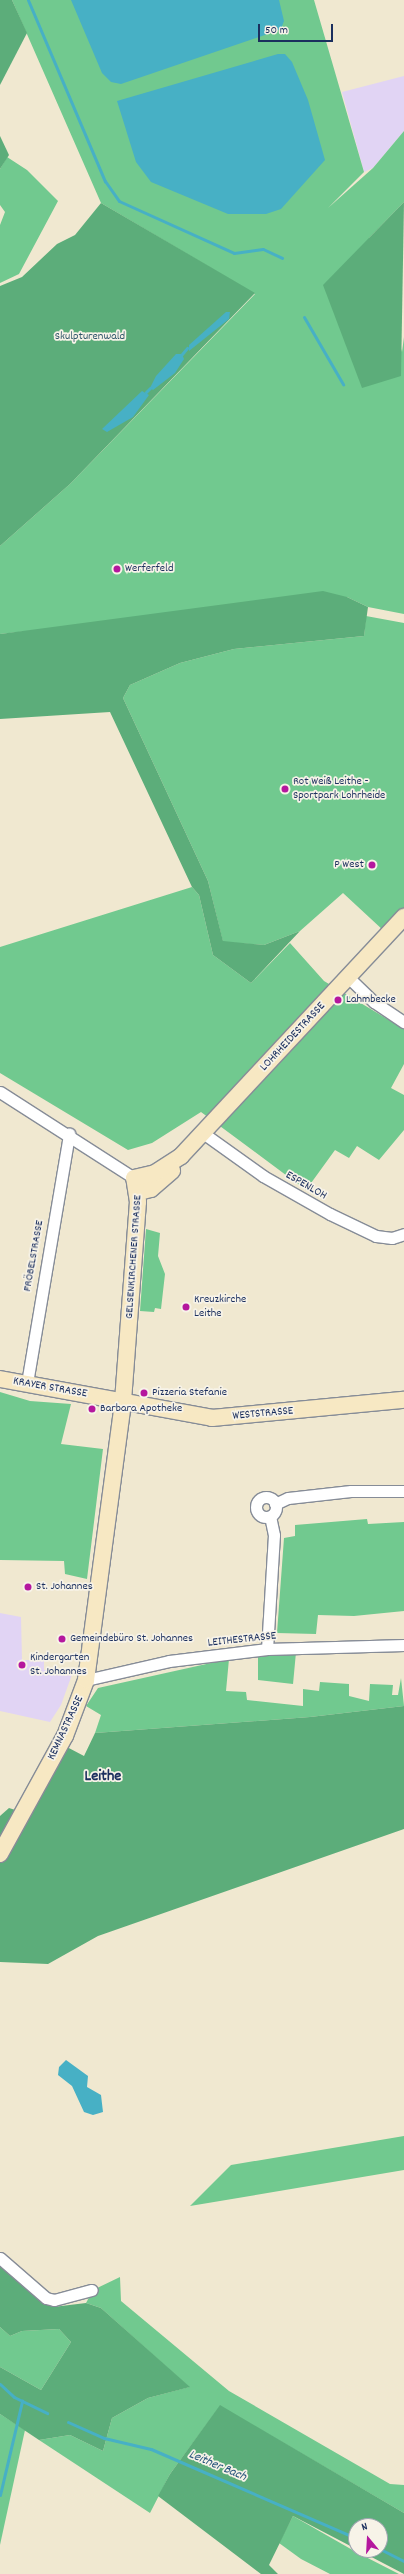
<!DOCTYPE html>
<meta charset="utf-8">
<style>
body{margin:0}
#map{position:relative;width:404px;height:2574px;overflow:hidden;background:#f0e8d0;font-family:Dekko,sans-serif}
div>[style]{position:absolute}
.built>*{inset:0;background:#e1d4f4}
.green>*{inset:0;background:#71c98f}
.forest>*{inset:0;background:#5cad7a}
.water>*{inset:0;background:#47b0c5}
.stream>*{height:3px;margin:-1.5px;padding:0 1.5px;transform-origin:1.5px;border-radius:1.5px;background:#47b0c5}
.roads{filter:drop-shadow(1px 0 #868c97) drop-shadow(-1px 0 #868c97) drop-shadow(0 1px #868c97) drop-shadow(0 -1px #868c97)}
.street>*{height:11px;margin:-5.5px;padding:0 5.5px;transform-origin:5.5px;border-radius:5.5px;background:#fff}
.street>.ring{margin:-5.5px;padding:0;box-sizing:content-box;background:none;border:11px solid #fff;border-radius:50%}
.secondary>*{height:16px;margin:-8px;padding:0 8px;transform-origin:8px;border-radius:8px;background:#f7e8c3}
.dots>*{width:11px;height:11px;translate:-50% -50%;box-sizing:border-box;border:2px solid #f7f3e8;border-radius:50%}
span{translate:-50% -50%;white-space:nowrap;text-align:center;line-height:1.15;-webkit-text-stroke:3.5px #f7f3e8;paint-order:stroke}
.park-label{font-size:12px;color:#30566a}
.poi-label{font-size:12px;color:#1b2f5e}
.left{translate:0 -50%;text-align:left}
.right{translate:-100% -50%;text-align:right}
.street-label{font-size:12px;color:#1b2f5e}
.water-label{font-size:13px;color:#28567d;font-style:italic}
.district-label{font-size:16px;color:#1b2f5e;font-weight:700}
.north{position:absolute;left:348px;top:2518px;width:40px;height:40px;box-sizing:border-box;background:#f7f3e8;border:1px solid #9fa5b1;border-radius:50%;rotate:342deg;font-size:11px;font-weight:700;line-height:16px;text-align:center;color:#1b2f5e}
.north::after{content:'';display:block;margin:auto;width:14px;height:18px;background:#b5179e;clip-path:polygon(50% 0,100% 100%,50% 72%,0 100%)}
.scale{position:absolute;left:258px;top:24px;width:75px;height:18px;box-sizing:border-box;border:2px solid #1b2f5e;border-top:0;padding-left:5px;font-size:12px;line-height:14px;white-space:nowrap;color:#1b2f5e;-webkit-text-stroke:3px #f7f3e8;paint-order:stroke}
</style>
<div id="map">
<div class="built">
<i style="clip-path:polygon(404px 76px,404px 131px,373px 168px,364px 172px,342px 92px)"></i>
<i style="clip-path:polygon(0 1613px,21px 1617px,22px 1660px,44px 1660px,44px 1670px,74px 1669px,61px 1705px,50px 1722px,0 1711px)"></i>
</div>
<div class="green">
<i style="clip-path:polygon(12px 0,314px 0,364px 172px,328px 208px,373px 168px,404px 131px,404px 202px,369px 238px,402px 352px,404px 337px,404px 614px,368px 607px,347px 597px,0 634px,0 546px,70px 484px,255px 294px,101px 203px)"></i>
<i style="clip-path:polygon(7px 157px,27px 170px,58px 201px,19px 274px,0 283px,0 225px,5px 212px,0 205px,0 169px)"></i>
<i style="clip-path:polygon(366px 616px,404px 623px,404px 909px,384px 931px,343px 893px,300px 931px,264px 945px,223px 942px,208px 881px,123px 698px,130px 685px,180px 663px,234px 649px,364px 636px)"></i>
<i style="clip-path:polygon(192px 887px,199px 895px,213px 955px,251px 983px,290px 943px,324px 981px,404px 1029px,404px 1064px,391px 1088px,404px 1095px,404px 1130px,379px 1160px,357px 1146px,349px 1158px,335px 1150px,306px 1190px,201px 1112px,152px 1143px,128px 1150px,0 1073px,0 947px)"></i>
<i style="clip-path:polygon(146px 1229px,160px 1233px,158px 1256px,165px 1274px,161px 1309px,155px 1308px,154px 1312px,140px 1311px)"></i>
<i style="clip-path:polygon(0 1392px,30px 1401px,71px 1404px,61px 1444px,103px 1449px,87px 1579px,65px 1574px,64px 1561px,0 1560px)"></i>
<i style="clip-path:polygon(367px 1519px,368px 1524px,404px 1522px,404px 1611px,354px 1616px,318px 1615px,316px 1634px,277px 1633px,284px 1538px,295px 1536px,295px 1525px)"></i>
<i style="clip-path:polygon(296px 1652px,293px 1684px,258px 1680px,258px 1654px)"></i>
<i style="clip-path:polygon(229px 1659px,226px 1691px,246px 1692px,247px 1700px,303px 1706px,303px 1689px,319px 1691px,320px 1682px,349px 1684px,349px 1696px,369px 1701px,370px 1684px,393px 1685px,392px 1695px,398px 1695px,401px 1678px,404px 1706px,310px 1717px,95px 1733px,101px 1715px,86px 1706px,98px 1688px)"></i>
<i style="clip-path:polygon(404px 2136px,404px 2170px,190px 2206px,231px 2165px)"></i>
<i style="clip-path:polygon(120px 2277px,121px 2301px,229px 2391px,390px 2484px,404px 2485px,404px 2513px,220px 2406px,170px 2474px,150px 2513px,39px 2440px,70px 2435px,103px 2451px,112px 2418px,148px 2398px,189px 2387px,101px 2308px,86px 2303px,93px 2290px)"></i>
<i style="clip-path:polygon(0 2327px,10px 2336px,22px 2331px,59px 2329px,71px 2342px,41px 2390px,0 2367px)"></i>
<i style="clip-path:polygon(0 2414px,25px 2430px,0 2545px)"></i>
<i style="clip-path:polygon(293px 2516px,356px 2552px,399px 2574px,330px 2574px,301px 2559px,279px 2543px)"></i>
</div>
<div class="forest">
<i style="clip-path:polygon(0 0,12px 0,27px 33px,0 85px)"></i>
<i style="clip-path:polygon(0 136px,9px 155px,0 169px)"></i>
<i style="clip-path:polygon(404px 202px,401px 376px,362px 388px,323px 285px)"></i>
<i style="clip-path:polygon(101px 203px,255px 293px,70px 484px,0 546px,0 286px,22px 277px,57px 244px,75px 235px)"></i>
<i style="clip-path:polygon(323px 591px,347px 597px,368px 607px,364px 636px,234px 649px,180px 663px,130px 685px,123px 698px,208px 881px,223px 941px,264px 945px,300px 931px,251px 983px,213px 955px,199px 895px,192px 887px,110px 712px,0 719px,0 634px)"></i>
<i style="clip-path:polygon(404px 1706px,404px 1829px,98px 1936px,48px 1964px,0 1962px,0 1816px,9px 1808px,28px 1814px,65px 1746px,84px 1756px,95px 1733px,310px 1717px)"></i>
<i style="clip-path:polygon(0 2261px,53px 2307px,86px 2303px,101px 2308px,190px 2387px,148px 2398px,112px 2418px,103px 2451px,70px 2435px,39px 2440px,0 2414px,0 2367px,41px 2390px,71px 2342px,59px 2329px,22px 2331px,10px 2336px,0 2327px)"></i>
<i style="clip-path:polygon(evenodd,220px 2405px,404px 2513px,404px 2574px,293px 2516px,269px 2565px,278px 2574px,261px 2574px,158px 2496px,170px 2474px,220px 2405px,356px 2526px,380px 2526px,380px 2550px,356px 2550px,356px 2526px)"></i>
</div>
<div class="water">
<i style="clip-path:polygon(71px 0,279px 0,284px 21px,281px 29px,262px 36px,121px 84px,111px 82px,102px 73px)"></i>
<i style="clip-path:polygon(278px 54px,285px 54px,292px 62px,308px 100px,325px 160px,281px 209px,266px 214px,228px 214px,151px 182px,136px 162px,117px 101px)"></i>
<i style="clip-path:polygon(226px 312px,230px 312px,229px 319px,189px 351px,189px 345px)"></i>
<i style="clip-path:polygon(176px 354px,182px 354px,184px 359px,175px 373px,153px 390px,150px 388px,156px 376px)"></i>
<i style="clip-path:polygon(142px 391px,149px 395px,133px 417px,107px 432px,102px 429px)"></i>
<i style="clip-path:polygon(66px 2060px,88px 2076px,87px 2087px,101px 2095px,103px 2112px,93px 2115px,84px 2112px,72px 2086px,58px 2075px,59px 2067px)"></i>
</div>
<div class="stream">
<i style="left:28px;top:0;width:197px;rotate:67deg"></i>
<i style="left:105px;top:181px;width:24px;rotate:55deg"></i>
<i style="left:119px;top:201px;width:126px;rotate:24.3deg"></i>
<i style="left:234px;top:253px;width:29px;rotate:-8deg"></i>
<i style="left:263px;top:249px;width:21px;rotate:25deg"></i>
<i style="left:304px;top:317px;width:78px;rotate:59.8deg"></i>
<i style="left:182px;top:354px;width:8px;rotate:-50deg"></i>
<i style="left:146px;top:392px;width:6px;rotate:-45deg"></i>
<i style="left:0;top:2384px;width:19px;rotate:43deg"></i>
<i style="left:14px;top:2397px;width:37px;rotate:26deg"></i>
<i style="left:68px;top:2422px;width:39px;rotate:24deg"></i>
<i style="left:104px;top:2438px;width:48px;rotate:13.2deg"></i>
<i style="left:151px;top:2449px;width:223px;rotate:23.5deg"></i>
<i style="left:0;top:2495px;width:97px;rotate:-76.8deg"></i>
<i style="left:380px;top:2549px;width:27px;rotate:27deg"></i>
</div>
<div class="roads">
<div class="street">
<i style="left:349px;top:978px;width:35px;rotate:44deg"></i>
<i style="left:374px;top:1002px;width:36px;rotate:34deg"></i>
<i style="left:0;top:1092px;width:159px;rotate:32.7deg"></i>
<i style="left:203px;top:1133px;width:74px;rotate:35.6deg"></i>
<i style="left:263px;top:1176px;width:77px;rotate:29.6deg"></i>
<i style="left:330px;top:1214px;width:51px;rotate:25.6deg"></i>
<i style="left:376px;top:1236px;width:16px;rotate:7deg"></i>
<i style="left:392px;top:1238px;width:13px;rotate:-18deg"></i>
<i style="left:27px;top:1383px;width:253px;rotate:-80.4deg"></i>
<i class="ring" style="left:256px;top:1497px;width:9px;height:9px"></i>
<i style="left:275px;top:1504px;width:14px;rotate:-25deg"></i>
<i style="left:288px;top:1498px;width:63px;rotate:-6.3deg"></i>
<i style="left:351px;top:1491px;width:53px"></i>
<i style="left:267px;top:1649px;width:114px;rotate:-86.5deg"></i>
<i style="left:274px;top:1535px;width:19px;rotate:-102deg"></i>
<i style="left:86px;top:1680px;width:85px;rotate:-12.9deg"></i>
<i style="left:169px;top:1661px;width:99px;rotate:-7deg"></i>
<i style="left:267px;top:1649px;width:137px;rotate:-1.7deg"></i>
<i style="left:0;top:2258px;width:61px;rotate:41deg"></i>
<i style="left:46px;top:2298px;width:8px;rotate:14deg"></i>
<i style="left:54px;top:2300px;width:39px;rotate:-15deg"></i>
</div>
<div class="secondary">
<i style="left:139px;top:1192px;width:12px;rotate:-14deg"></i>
<i style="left:151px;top:1189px;width:28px;rotate:-41deg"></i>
<i style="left:0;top:1379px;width:216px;rotate:10.4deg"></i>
<i style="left:212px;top:1418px;width:193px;rotate:-5.4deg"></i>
<i style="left:0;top:1854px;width:135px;rotate:-61.2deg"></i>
<i style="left:65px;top:1736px;width:60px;rotate:-69.4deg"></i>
<i style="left:86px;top:1680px;width:281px;rotate:-82.4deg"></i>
<i style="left:123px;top:1401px;width:200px;rotate:-85.7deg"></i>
<i style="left:138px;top:1202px;width:24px;rotate:-99deg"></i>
<i style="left:134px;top:1178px;width:22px;rotate:-13deg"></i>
<i style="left:155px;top:1173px;width:31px;rotate:-33deg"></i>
<i style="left:181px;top:1156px;width:327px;rotate:-47deg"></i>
</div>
</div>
<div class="dots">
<i style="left:117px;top:569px;background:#b5179e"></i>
<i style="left:285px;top:789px;background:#b5179e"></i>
<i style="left:372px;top:865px;background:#b5179e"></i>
<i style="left:338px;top:1000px;background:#b5179e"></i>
<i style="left:186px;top:1307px;background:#b5179e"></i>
<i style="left:144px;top:1393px;background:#b5179e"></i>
<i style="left:92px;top:1409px;background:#b5179e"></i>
<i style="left:28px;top:1587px;background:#b5179e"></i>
<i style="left:62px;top:1639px;background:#b5179e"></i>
<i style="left:22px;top:1665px;background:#b5179e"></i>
</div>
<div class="park-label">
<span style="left:90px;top:337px">Skulpturenwald</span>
</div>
<div class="poi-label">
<span class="left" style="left:125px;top:569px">Werferfeld</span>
<span class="left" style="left:293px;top:789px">Rot Weiß Leithe -<br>Sportpark Lohrheide</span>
<span class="right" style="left:364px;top:865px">P West</span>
<span class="left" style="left:346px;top:1000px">Lahmbecke</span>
<span class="left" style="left:194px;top:1307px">Kreuzkirche<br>Leithe</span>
<span class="left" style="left:152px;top:1393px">Pizzeria Stefanie</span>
<span class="left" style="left:100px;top:1409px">Barbara Apotheke</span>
<span class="left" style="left:36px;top:1587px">St. Johannes</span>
<span class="left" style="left:70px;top:1639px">Gemeindebüro St. Johannes</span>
<span class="left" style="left:30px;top:1665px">Kindergarten<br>St. Johannes</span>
</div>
<div class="street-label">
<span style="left:293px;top:1037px;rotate:-47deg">LOHRHEIDESTRASSE</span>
<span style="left:306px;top:1186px;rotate:30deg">ESPENLOH</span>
<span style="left:34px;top:1256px;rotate:-80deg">FRÖBELSTRASSE</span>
<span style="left:134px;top:1257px;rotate:-86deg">GELSENKIRCHENER STRASSE</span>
<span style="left:50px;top:1388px;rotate:10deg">KRAYER STRASSE</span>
<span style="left:263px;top:1414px;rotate:-5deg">WESTSTRASSE</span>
<span style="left:242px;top:1640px;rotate:-6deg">LEITHESTRASSE</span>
<span style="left:66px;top:1728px;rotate:-65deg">KEMNASTRASSE</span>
</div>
<div class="water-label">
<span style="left:217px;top:2467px;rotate:23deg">Leither Bach</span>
</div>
<div class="district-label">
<span style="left:103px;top:1777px">Leithe</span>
</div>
<div class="north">N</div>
<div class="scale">50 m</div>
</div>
